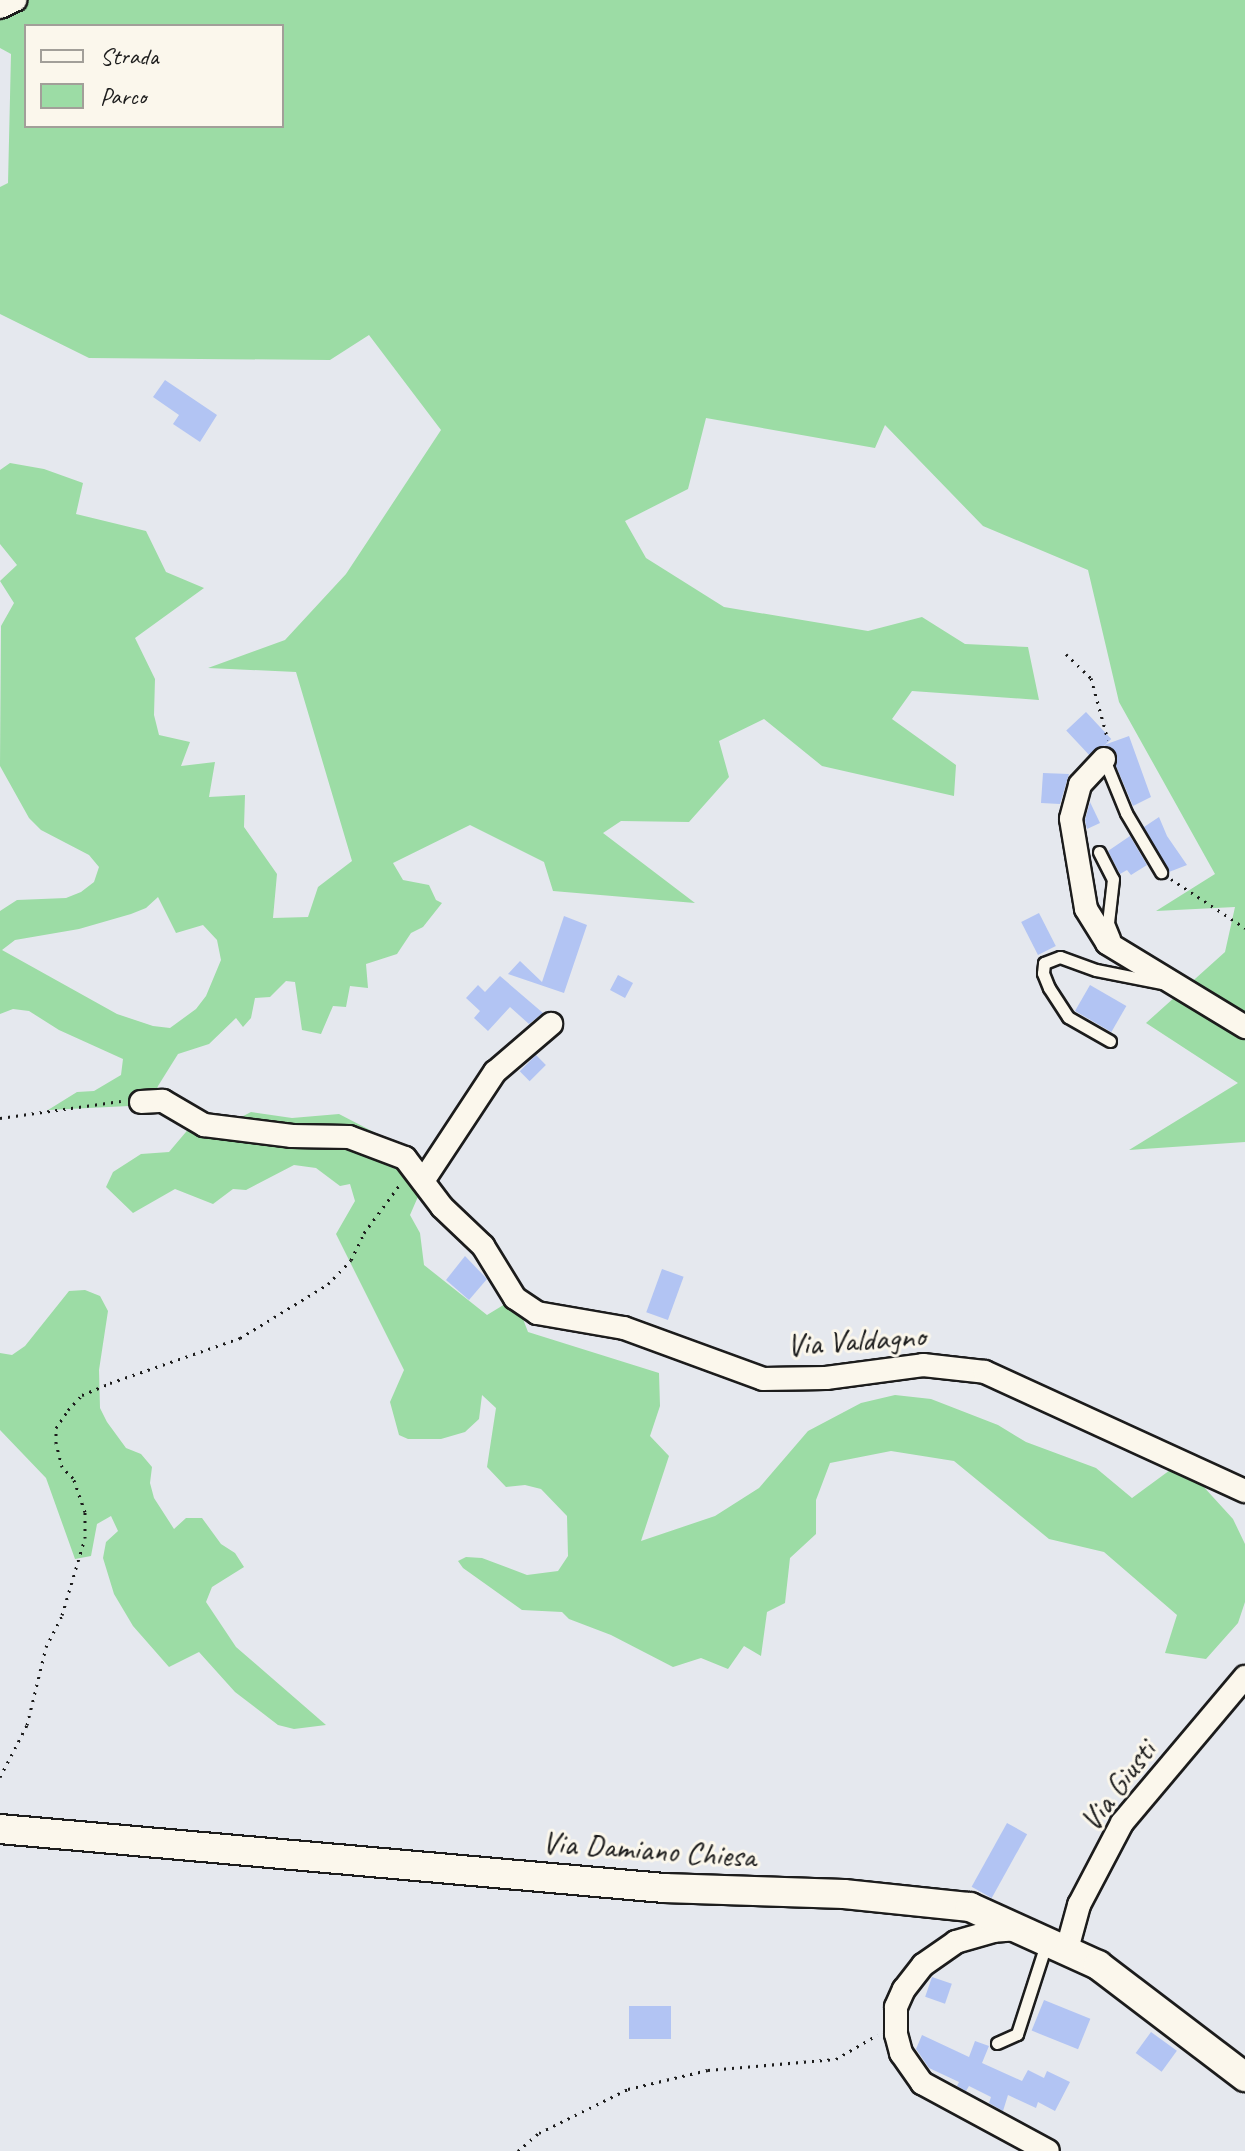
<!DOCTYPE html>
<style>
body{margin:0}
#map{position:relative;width:1245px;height:2151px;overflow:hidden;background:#e5e8ee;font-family:Caveat,sans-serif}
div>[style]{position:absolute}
.green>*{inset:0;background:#9cdca5}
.building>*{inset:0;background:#b2c4f3;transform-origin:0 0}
.path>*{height:3px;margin-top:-1.5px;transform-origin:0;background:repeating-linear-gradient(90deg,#1c1c1c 0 2px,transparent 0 8px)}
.roads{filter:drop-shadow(2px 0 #1c1c1c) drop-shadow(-2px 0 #1c1c1c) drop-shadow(0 2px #1c1c1c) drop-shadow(0 -2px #1c1c1c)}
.service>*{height:11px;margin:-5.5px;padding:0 5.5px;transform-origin:5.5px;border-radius:5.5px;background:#fbf7ec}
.minor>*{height:22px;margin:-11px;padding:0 11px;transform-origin:11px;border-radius:11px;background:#fbf7ec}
.tertiary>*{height:28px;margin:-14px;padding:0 14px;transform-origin:14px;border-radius:14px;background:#fbf7ec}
span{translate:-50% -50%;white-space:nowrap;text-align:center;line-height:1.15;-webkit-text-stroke:6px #fbf7ec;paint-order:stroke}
.street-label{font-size:32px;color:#1c1c1c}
.legend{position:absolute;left:24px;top:24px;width:260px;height:104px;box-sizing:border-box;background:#fbf7ec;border:2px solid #a29f99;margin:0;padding:10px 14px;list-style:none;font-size:24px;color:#1c1c1c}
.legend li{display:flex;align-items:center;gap:16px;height:40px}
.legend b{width:40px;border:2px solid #a29f99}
</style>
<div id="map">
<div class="green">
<i style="clip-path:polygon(evenodd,0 0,1245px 0,1245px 1142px,1129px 1150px,1238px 1083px,1146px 1023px,1225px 952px,1235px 907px,1156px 911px,1215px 874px,1119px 702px,1088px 570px,983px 526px,885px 425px,875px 448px,706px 418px,688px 489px,625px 521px,646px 558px,724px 607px,868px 631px,922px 617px,965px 644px,1028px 647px,1039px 700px,912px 691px,892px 719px,956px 765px,954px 796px,822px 766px,764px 719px,719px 741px,729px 777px,689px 822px,621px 821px,603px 833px,695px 903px,553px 891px,544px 862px,470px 825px,393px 863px,403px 880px,429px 885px,436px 900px,442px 903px,423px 927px,411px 933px,397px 954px,366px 964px,368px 988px,350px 986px,346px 1007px,333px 1006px,321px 1034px,302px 1030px,295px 982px,286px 981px,270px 997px,255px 998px,251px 1018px,243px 1027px,236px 1018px,209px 1044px,178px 1054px,158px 1086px,149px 1109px,129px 1106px,48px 1110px,77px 1092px,94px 1091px,121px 1075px,123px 1059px,59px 1030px,29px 1011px,13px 1009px,0 1014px,0 911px,17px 900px,66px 898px,81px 892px,94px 882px,99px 867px,89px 855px,41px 830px,29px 818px,0 766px,1px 626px,14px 603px,0 581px,17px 565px,0 544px,0 470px,10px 463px,44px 469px,83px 483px,76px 514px,146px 531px,166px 572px,204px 588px,135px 638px,155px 679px,154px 715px,159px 735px,190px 742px,181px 766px,215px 762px,209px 797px,245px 795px,244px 827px,277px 874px,273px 918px,308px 917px,318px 887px,352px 861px,296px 672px,208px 668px,285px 640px,346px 574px,441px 430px,369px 335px,330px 360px,89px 358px,0 314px,0 187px,8px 183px,11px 54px,0 48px,0 0,26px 26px,282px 26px,282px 126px,26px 126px,26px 26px,0 0,158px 897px,176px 933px,203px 925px,217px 940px,221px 960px,206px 996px,196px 1009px,170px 1028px,153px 1026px,117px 1014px,2px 950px,15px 940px,79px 929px,131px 914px,146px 908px,158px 897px)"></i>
<i style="clip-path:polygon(251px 1112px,292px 1118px,339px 1114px,418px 1155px,427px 1176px,410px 1215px,420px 1233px,424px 1265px,487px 1315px,515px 1298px,528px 1332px,659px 1373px,660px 1406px,650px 1436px,669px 1456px,641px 1541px,715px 1516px,759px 1488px,808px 1431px,861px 1403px,895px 1395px,931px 1399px,998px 1425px,1026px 1442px,1096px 1468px,1132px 1498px,1181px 1462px,1233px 1519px,1245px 1544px,1245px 1602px,1238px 1623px,1206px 1659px,1165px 1653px,1177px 1615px,1104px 1552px,1049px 1539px,954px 1461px,891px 1451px,830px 1463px,816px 1500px,816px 1534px,790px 1558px,785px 1603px,767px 1612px,761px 1656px,744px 1646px,728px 1669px,701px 1658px,673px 1667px,611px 1635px,569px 1619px,562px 1612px,522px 1610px,463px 1568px,458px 1561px,466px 1557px,482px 1558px,527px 1575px,558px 1571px,568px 1556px,567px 1516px,541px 1489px,525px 1485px,506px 1487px,487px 1467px,496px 1408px,482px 1395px,479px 1419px,465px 1432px,441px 1439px,408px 1439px,399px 1435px,390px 1402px,404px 1370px,336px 1234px,355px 1201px,350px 1184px,340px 1186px,316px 1168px,294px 1165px,246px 1190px,233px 1189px,213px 1204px,175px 1189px,133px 1213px,106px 1187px,113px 1172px,141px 1154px,169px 1152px,191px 1126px,222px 1127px)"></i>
<i style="clip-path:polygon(85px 1290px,100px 1296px,108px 1311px,99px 1370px,100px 1408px,107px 1422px,126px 1448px,141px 1454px,152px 1467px,150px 1483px,154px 1498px,174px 1529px,186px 1518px,202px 1518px,221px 1544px,235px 1553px,244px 1567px,212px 1587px,206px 1602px,236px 1647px,326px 1725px,294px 1729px,278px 1725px,235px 1692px,199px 1652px,169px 1667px,133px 1626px,114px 1594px,103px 1558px,106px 1542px,118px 1531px,111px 1516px,97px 1524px,91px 1556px,75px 1559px,46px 1478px,0 1430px,0 1353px,12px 1355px,25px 1346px,69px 1291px)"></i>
</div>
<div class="building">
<i style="clip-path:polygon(165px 380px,217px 415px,200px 442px,173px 424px,179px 415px,153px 397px)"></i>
<i style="left:1086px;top:712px;width:37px;height:27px;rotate:47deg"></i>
<i style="clip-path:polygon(1129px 736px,1151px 797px,1133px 806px,1116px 766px,1117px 754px,1104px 745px)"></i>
<i style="clip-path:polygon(1043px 773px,1069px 774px,1060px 804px,1041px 803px)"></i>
<i style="clip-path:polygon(1090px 802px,1100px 823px,1087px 829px,1085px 820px)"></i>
<i style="clip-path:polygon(1159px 817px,1167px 836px,1187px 865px,1169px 872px,1144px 827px)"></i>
<i style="clip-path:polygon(1130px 836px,1147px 865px,1131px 875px,1127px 870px,1120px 874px,1108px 851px)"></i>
<i style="left:1039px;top:913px;width:37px;height:20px;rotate:63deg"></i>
<i style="clip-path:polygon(564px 916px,587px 925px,564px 993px,508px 974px,520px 961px,542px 982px)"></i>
<i style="left:618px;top:975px;width:17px;height:17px;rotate:28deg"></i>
<i style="clip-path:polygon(500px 976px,543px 1013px,529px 1024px,510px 1007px,488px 1031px,474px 1018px,480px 1011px,466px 998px,478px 985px,485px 992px)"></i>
<i style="left:1090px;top:985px;width:42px;height:30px;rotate:30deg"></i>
<i style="left:536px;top:1055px;width:14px;height:23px;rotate:45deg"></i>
<i style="clip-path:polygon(465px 1256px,487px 1279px,469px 1300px,446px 1280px)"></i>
<i style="left:662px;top:1269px;width:23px;height:46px;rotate:20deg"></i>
<i style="left:1007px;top:1823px;width:23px;height:73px;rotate:29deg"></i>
<i style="left:932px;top:1977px;width:21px;height:21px;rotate:19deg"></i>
<i style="left:1044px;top:2000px;width:50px;height:33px;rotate:22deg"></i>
<i style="left:629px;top:2006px;width:42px;height:33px"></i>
<i style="left:1151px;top:2032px;width:32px;height:26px;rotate:36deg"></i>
<i style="clip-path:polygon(922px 2035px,969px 2057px,975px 2041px,989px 2046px,982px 2063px,1022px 2081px,1028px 2070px,1044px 2078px,1047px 2071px,1070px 2082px,1055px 2111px,1038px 2102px,1036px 2108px,1008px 2095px,1003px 2111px,989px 2103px,991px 2097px,969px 2086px,966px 2091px,957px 2086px,959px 2082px,929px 2068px,916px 2049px)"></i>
</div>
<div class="path">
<i style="left:1066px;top:654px;width:35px;rotate:44deg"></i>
<i style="left:1091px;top:678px;width:64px;rotate:74.7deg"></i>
<i style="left:1171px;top:879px;width:89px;rotate:33.5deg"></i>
<i style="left:0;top:1118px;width:122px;rotate:-8deg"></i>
<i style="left:0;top:1777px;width:59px;rotate:-62.6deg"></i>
<i style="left:27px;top:1725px;width:80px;rotate:-76.3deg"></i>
<i style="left:46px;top:1647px;width:36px;rotate:-63deg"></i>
<i style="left:62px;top:1615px;width:80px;rotate:-73.4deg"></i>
<i style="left:85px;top:1538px;width:26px;rotate:-90deg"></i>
<i style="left:85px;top:1512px;width:36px;rotate:-109deg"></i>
<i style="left:73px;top:1478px;width:16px;rotate:-135deg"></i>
<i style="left:62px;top:1467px;width:25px;rotate:-104deg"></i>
<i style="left:56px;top:1443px;width:15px;rotate:-90deg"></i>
<i style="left:56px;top:1428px;width:22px;rotate:-56deg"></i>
<i style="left:68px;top:1410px;width:21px;rotate:-47deg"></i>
<i style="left:82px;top:1395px;width:30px;rotate:-23deg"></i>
<i style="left:110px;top:1383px;width:138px;rotate:-19.1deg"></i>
<i style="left:240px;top:1338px;width:103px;rotate:-31.5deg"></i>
<i style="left:328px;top:1284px;width:33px;rotate:-46deg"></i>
<i style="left:351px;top:1260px;width:30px;rotate:-64deg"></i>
<i style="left:364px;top:1233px;width:62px;rotate:-53.5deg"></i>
<i style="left:518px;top:2151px;width:28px;rotate:-41deg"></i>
<i style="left:539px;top:2133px;width:99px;rotate:-26.3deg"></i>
<i style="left:628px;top:2089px;width:82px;rotate:-13.4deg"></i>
<i style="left:708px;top:2070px;width:128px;rotate:-4.9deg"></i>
<i style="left:836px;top:2059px;width:48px;rotate:-30.3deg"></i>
</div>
<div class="roads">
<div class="service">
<i style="left:1104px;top:759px;width:58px;rotate:67.8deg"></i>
<i style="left:1126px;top:813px;width:69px;rotate:59.3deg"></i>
<i style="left:1099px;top:852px;width:30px;rotate:63deg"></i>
<i style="left:1113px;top:879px;width:44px;rotate:96.5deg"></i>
<i style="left:1108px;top:923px;width:16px;rotate:68deg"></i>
<i style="left:1110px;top:1041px;width:48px;rotate:-150.3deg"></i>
<i style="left:1068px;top:1017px;width:35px;rotate:-123deg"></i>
<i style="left:1049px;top:988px;width:16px;rotate:-112deg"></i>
<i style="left:1043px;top:973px;width:10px;rotate:-84deg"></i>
<i style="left:1044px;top:963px;width:17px;rotate:-21deg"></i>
<i style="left:1060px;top:957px;width:38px;rotate:20deg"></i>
<i style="left:1096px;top:970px;width:66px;rotate:11.3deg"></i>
<i style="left:997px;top:2043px;width:22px;rotate:-24deg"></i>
<i style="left:1017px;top:2034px;width:98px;rotate:-72.1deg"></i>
</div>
<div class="minor">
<i style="left:0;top:7px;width:17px;rotate:-25deg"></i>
<i style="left:1104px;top:759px;width:35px;rotate:133deg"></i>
<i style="left:1080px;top:785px;width:35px;rotate:105deg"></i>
<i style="left:1071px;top:819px;width:91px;rotate:80.5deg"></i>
<i style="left:1086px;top:909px;width:40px;rotate:58deg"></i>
<i style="left:1107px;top:943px;width:162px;rotate:31.3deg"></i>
<i style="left:141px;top:1102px;width:22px;rotate:-3deg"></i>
<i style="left:163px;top:1101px;width:48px;rotate:30.3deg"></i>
<i style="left:204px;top:1125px;width:89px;rotate:7.1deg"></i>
<i style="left:292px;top:1136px;width:57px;rotate:1deg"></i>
<i style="left:349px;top:1137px;width:60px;rotate:20.6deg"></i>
<i style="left:405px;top:1158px;width:61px;rotate:52.9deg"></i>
<i style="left:442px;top:1207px;width:57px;rotate:43.6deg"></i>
<i style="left:483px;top:1246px;width:61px;rotate:58.4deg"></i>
<i style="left:515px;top:1298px;width:27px;rotate:34deg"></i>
<i style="left:537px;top:1313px;width:88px;rotate:9.8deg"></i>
<i style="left:624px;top:1328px;width:148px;rotate:20.1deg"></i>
<i style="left:763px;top:1379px;width:63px;rotate:-0.9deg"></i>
<i style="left:826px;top:1378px;width:98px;rotate:-7.6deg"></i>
<i style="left:923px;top:1365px;width:62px;rotate:6.4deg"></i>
<i style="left:985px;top:1372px;width:286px;rotate:24.6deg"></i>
<i style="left:423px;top:1181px;width:131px;rotate:-56.6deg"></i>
<i style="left:495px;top:1072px;width:74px;rotate:-40.6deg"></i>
<i style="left:1020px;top:1929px;width:26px;rotate:176deg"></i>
<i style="left:994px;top:1931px;width:40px;rotate:164deg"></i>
<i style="left:956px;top:1942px;width:40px;rotate:145.1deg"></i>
<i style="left:923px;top:1965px;width:31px;rotate:128deg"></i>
<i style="left:904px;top:1989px;width:20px;rotate:114deg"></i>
<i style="left:896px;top:2007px;width:27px;rotate:90deg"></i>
<i style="left:896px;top:2034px;width:20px;rotate:75deg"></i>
<i style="left:901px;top:2053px;width:37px;rotate:55deg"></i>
<i style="left:922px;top:2083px;width:143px;rotate:28.4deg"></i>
<i style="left:1067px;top:1949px;width:46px;rotate:-74.7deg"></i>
<i style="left:1079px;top:1905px;width:93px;rotate:-62.3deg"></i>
<i style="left:1122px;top:1823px;width:191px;rotate:-49.9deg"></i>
</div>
<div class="tertiary">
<i style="left:0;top:1829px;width:667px;rotate:5.08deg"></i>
<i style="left:664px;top:1888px;width:180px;rotate:1.9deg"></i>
<i style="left:844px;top:1894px;width:127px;rotate:5.9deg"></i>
<i style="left:970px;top:1907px;width:141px;rotate:24.4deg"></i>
<i style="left:1098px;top:1965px;width:185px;rotate:37.3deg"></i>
</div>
</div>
<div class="street-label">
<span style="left:856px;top:1341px;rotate:-4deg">Via Valdagno</span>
<span style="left:1118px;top:1786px;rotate:-53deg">Via Giusti</span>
<span style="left:649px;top:1850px;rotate:4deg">Via Damiano Chiesa</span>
</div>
<ul class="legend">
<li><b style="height:10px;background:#fbf7ec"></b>Strada</li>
<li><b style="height:22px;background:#9cdca5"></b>Parco</li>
</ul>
</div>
